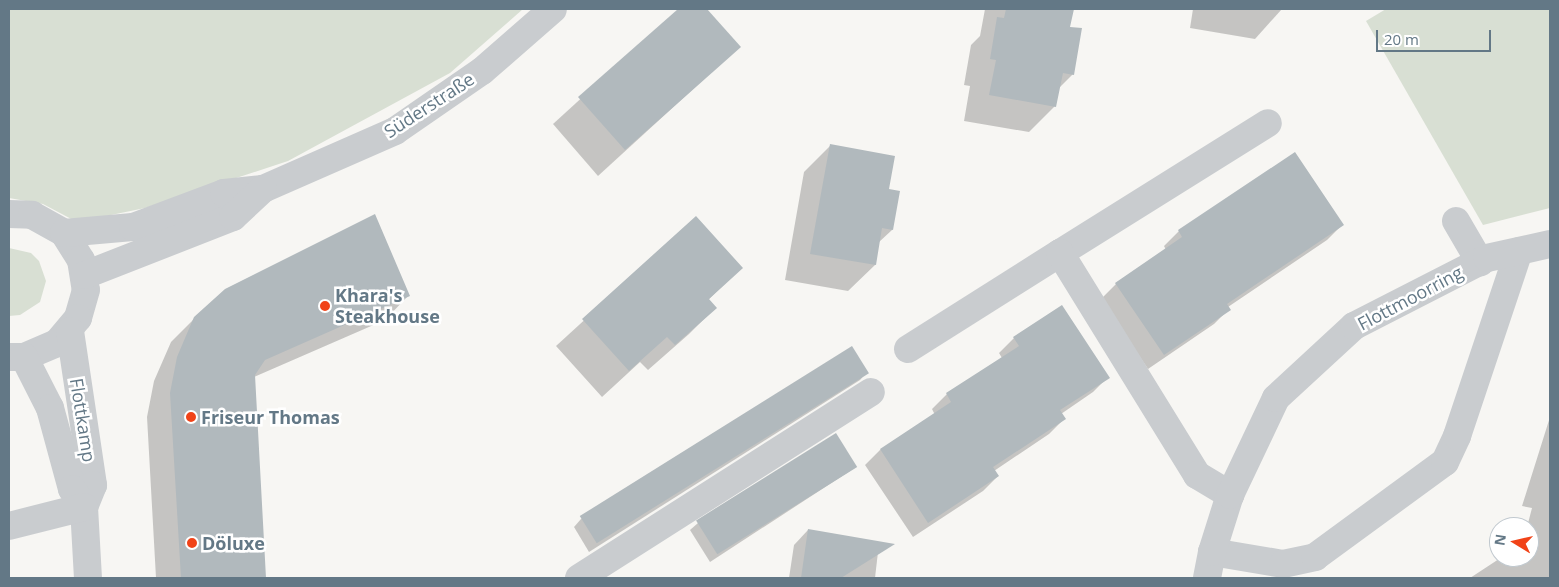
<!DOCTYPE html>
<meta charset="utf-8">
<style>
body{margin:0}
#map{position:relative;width:1559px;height:587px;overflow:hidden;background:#f7f6f3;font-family:"Open Sans",sans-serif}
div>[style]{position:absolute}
.green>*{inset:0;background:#d8dfd3}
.shadow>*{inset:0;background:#0003}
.building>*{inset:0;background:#b1b9bd;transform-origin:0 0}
.minor>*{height:28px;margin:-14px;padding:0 14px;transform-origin:14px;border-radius:14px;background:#c9cccf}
.dots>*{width:14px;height:14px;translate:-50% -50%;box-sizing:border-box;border:2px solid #fff;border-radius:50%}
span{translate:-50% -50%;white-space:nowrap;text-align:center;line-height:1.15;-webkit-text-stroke:5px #fff;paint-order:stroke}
.street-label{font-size:18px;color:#637886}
.poi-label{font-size:18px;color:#637886;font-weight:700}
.left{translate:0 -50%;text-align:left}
.frame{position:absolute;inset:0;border:10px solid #637886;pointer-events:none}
.north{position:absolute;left:1489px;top:517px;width:50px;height:50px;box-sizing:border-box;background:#fff;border:1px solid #c1c9cf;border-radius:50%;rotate:279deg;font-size:14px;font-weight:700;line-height:20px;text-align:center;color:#637886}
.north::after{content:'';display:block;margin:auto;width:18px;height:22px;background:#f14318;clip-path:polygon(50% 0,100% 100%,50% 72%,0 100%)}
.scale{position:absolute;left:1376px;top:30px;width:115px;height:22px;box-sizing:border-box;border:2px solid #637886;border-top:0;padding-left:6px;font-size:15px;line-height:18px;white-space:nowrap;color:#637886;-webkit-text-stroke:4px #fff;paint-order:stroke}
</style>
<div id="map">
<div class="green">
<i style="clip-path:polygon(9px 9px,523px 9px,450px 73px,288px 161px,145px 208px,77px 222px,43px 204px,9px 198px)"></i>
<i style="clip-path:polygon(1386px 9px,1550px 9px,1550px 208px,1483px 225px,1366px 21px)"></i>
<i style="clip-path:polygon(9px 248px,31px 253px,39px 261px,46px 281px,40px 302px,20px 315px,9px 316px)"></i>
</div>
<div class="shadow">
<i style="clip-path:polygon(679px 9px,705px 9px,739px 47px,598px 176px,553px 124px)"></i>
<i style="clip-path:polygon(985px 9px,1072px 9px,1069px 28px,1073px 74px,1058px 89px,1055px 106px,1029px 132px,964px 121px,970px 86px,964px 85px,971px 45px,980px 36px)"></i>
<i style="clip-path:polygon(1193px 9px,1282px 9px,1255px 39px,1190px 28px)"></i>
<i style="clip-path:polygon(830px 146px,888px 190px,892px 230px,878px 243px,875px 265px,848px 291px,785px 280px,804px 172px)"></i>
<i style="clip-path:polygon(1295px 153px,1342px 225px,1327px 240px,1228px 307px,1229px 309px,1214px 324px,1148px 369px,1101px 299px,1116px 284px,1166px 250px,1164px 246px,1179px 231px)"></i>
<i style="clip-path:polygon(696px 218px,741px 268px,708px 300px,715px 308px,689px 334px,648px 370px,640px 362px,602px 397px,556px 346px)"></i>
<i style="clip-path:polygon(408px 296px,385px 320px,254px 377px,264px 578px,156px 578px,147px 417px,154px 381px,171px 342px,195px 318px)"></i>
<i style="clip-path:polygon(1014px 338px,1108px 377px,1093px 392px,1061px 414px,1064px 419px,1049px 434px,994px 471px,998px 476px,983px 491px,913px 537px,865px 465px,880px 450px,935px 415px,932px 409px,947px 394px,1002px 358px,999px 353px)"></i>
<i style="clip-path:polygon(852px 348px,867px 372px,860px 380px,589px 552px,574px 527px,581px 519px)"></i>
<i style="clip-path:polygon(1550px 417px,1550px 578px,1470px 578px,1502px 557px,1529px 557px,1527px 527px,1532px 508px,1522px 506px)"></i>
<i style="clip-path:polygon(856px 467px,710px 562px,690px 530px,698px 523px)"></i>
<i style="clip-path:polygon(808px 530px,878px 552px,875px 578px,789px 578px,794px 545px)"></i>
</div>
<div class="building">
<i style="clip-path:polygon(678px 9px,707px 9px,741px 47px,625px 150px,578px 97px)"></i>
<i style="clip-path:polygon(1006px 9px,1074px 9px,1070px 27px,1082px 28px,1074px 75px,1063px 73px,1056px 107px,989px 95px,996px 60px,990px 59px,997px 17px,1004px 18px)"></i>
<i style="clip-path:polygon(830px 144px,895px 156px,889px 189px,900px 191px,893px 230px,882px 228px,876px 265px,810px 254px)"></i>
<i style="clip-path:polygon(1295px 152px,1344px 225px,1227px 304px,1231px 310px,1164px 355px,1115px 283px,1182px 237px,1178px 230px)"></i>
<i style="clip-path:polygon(375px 214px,410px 296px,265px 360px,255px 375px,266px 578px,181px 578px,170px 393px,177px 357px,194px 317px,225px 289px)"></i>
<i style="clip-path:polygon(696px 216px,743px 268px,709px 299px,717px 308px,675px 345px,667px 337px,629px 371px,582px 319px)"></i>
<i style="clip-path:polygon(1062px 305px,1110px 378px,1060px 410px,1066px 419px,993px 467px,999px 476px,928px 523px,880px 449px,951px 402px,946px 393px,1019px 346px,1013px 337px)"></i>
<i style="left:852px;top:346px;width:32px;height:321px;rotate:58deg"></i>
<i style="left:836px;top:433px;width:40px;height:165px;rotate:58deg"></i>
<i style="clip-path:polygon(808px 529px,895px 544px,841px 578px,801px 578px)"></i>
</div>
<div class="minor">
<i style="left:9px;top:214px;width:23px;rotate:2deg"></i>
<i style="left:32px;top:215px;width:37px;rotate:29deg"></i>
<i style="left:64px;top:233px;width:32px;rotate:58deg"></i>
<i style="left:81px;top:260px;width:30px;rotate:81deg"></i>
<i style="left:86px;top:290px;width:29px;rotate:106deg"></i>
<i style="left:78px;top:318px;width:33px;rotate:130deg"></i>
<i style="left:57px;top:343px;width:36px;rotate:157deg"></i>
<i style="left:24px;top:357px;width:15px;rotate:180deg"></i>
<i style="left:1456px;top:221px;width:48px;rotate:59.7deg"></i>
<i style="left:64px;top:233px;width:69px;rotate:-5deg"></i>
<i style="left:133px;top:227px;width:97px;rotate:-20.5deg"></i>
<i style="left:224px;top:193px;width:39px;rotate:-6deg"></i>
<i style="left:263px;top:189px;width:144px;rotate:-23.7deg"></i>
<i style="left:395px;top:131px;width:106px;rotate:-34.6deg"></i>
<i style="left:482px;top:71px;width:94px;rotate:-41.1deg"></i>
<i style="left:1060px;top:253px;width:245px;rotate:-32deg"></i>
<i style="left:85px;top:275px;width:159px;rotate:-21.4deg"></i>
<i style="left:233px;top:217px;width:41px;rotate:-43deg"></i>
<i style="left:70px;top:331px;width:156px;rotate:81.5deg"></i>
<i style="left:93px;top:485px;width:24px;rotate:112deg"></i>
<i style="left:84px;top:507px;width:71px;rotate:86.8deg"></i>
<i style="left:908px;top:349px;width:180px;rotate:-32.3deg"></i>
<i style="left:1060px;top:253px;width:261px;rotate:58.3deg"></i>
<i style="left:1197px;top:475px;width:39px;rotate:31deg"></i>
<i style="left:24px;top:357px;width:57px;rotate:63deg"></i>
<i style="left:50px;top:408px;width:84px;rotate:74.8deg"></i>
<i style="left:72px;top:489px;width:22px;rotate:56deg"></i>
<i style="left:9px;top:526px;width:77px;rotate:-14.2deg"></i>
<i style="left:1212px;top:552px;width:72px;rotate:9.6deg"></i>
<i style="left:1283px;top:564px;width:33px;rotate:-12deg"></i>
<i style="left:1315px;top:557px;width:161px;rotate:-36.2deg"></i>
<i style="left:1445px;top:462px;width:29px;rotate:-65deg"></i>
<i style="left:1457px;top:436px;width:195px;rotate:-71.5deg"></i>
<i style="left:579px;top:578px;width:346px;rotate:-32.5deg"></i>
<i style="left:1207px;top:578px;width:26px;rotate:-79deg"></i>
<i style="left:1212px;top:552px;width:60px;rotate:-72.5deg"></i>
<i style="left:1230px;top:495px;width:107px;rotate:-64.6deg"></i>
<i style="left:1276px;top:398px;width:106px;rotate:-42.7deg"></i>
<i style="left:1354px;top:326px;width:149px;rotate:-27.1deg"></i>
<i style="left:1487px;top:258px;width:65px;rotate:-12.5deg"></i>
</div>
<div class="dots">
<i style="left:325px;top:306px;background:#f14318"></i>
<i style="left:191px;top:417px;background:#f14318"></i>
<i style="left:192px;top:543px;background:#f14318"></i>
</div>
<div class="street-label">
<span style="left:429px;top:105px;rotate:-33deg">Süderstraße</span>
<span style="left:1410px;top:298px;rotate:-28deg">Flottmoorring</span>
<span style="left:83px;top:420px;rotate:81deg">Flottkamp</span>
</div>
<div class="poi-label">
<span class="left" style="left:335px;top:306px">Khara's<br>Steakhouse</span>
<span class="left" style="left:201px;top:417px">Friseur Thomas</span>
<span class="left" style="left:202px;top:543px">Döluxe</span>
</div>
<div class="frame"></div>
<div class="north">N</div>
<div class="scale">20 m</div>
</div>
